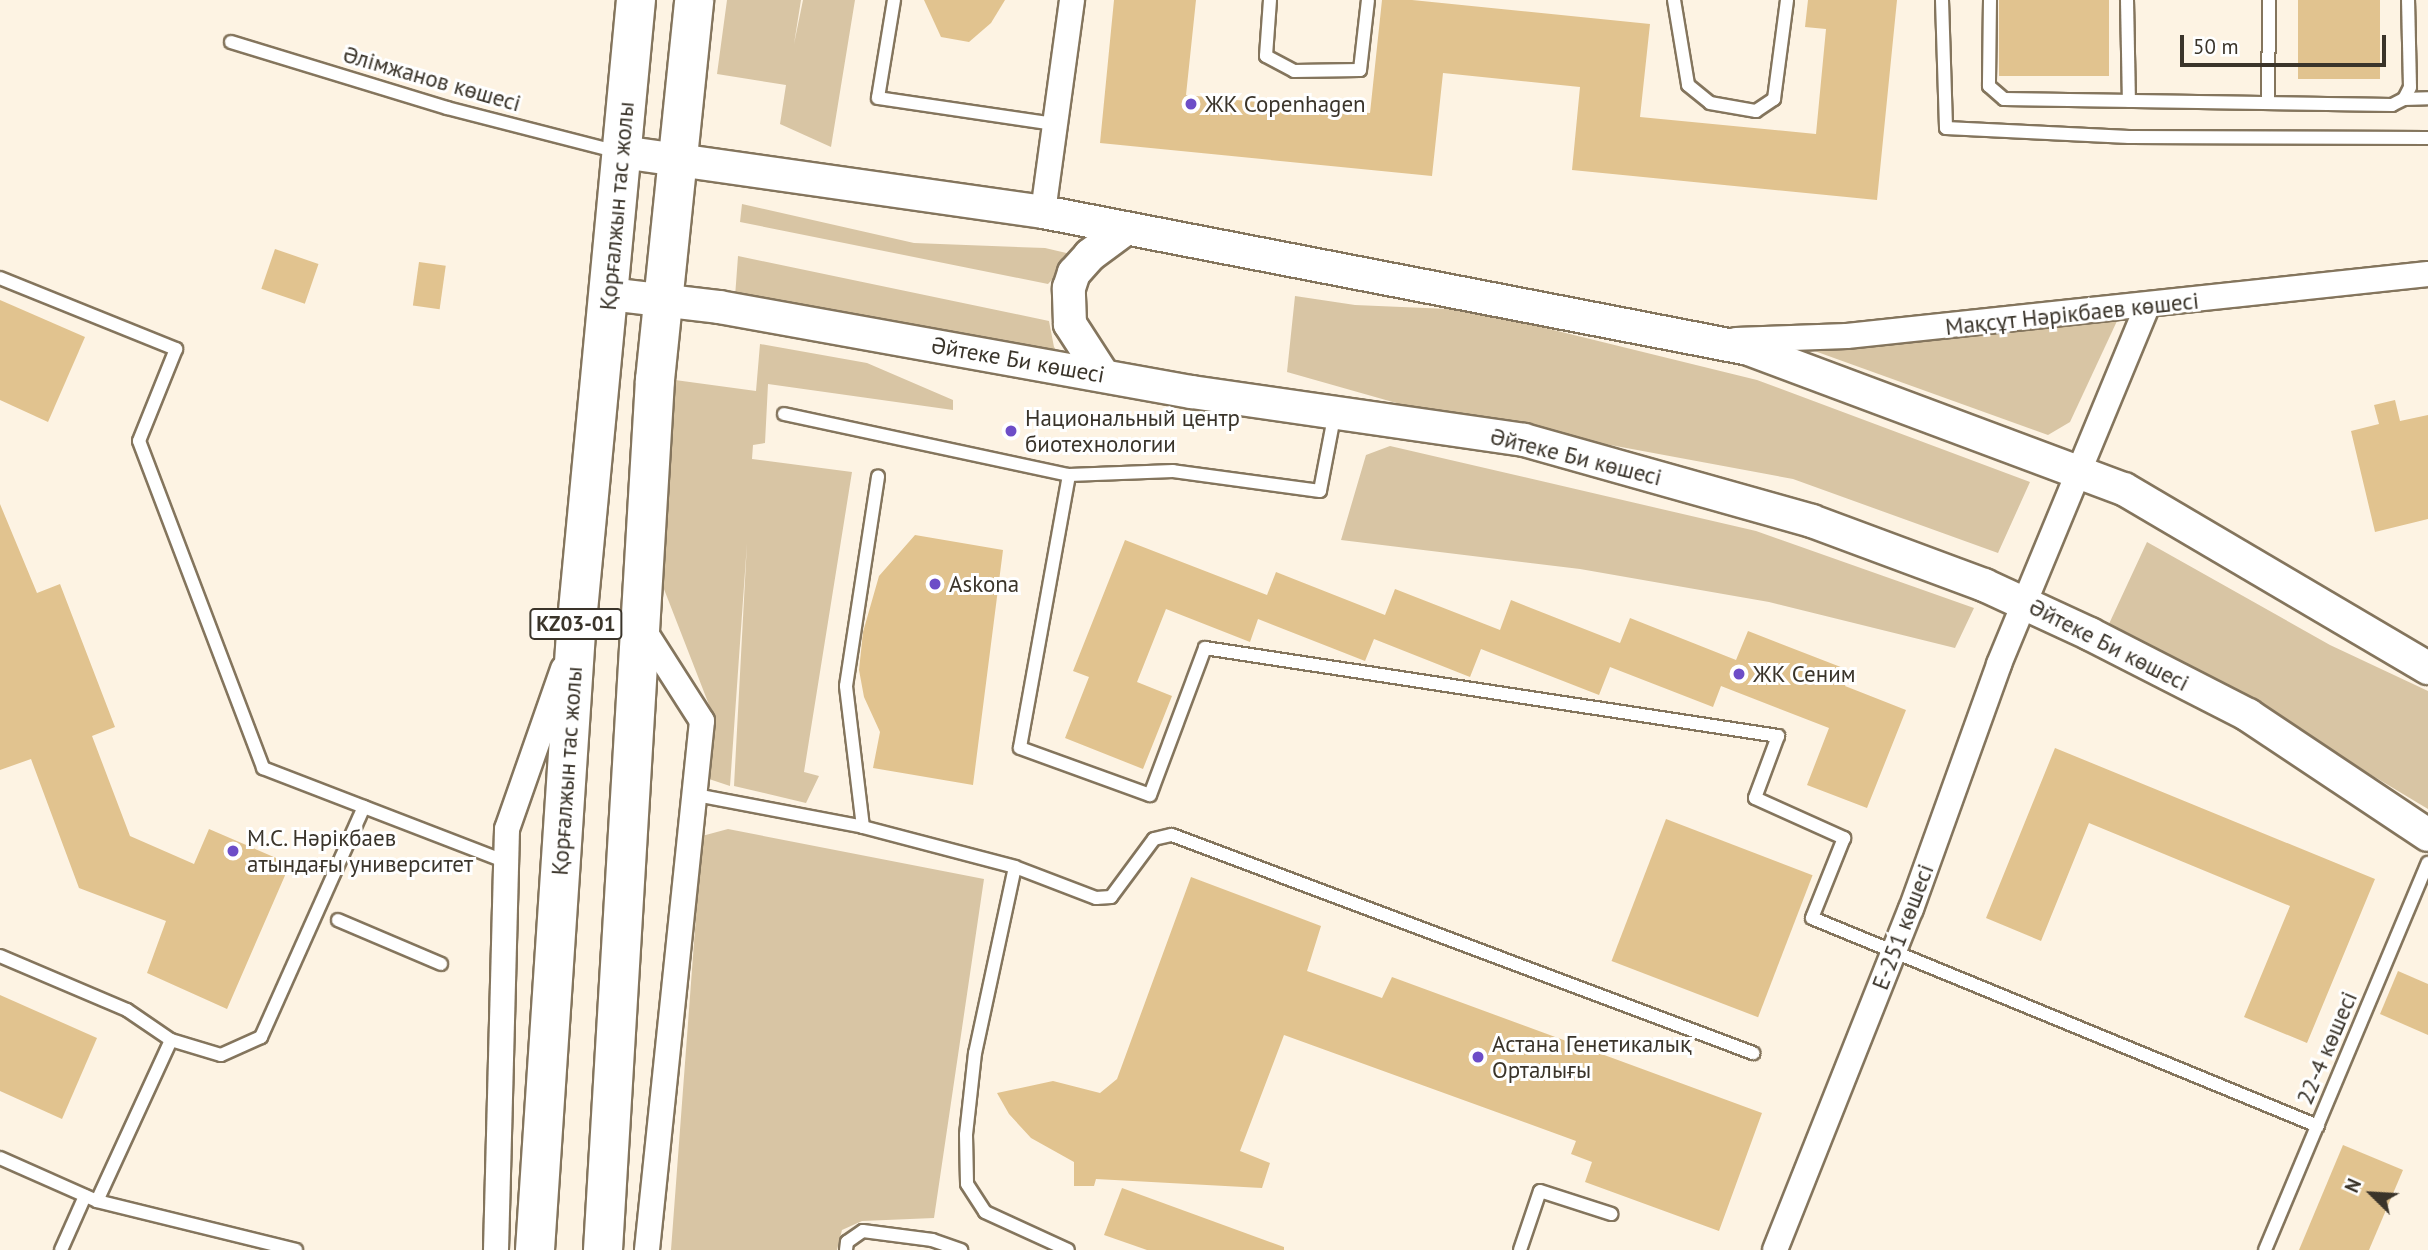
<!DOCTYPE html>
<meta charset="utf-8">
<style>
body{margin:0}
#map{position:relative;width:2428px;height:1250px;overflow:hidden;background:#fdf3e3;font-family:"PT Sans",sans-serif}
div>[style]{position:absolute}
.green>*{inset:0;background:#d8c5a4}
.building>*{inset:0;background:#e1c38f;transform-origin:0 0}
.roads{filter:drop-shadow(2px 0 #84755d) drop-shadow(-2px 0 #84755d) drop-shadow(0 2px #84755d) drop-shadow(0 -2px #84755d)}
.service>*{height:12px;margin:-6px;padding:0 6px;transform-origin:6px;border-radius:6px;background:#fff}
.minor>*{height:24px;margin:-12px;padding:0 12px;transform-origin:12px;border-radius:12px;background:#fff}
.tertiary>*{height:32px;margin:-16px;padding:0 16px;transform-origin:16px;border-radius:16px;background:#fff}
.primary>*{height:38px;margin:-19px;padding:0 19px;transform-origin:19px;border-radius:19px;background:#fff}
.dots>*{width:19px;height:19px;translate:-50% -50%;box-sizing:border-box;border:4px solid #fff;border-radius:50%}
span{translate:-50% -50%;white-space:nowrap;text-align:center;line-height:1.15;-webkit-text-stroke:6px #fff;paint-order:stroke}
.shield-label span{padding:2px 5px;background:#fff;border:2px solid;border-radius:5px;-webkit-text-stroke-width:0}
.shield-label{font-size:21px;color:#3a342a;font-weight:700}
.street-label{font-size:23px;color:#3a342a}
.poi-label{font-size:23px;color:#3a342a}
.left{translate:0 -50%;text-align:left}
.north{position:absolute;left:2337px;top:1159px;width:70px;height:70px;-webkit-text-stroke:5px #fff;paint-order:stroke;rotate:294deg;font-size:19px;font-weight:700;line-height:28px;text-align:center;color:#3a342a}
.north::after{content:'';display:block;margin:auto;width:24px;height:32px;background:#3a342a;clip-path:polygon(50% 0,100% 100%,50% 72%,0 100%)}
.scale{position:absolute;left:2180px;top:35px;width:206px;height:32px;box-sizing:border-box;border:4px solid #3a342a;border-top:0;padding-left:9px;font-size:21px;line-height:24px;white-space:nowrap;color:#3a342a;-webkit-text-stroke:5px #fff;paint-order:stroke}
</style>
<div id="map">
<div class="green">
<i style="clip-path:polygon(727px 0,801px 0,794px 44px,803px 0,855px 0,831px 147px,780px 124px,786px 85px,717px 74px)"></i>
<i style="clip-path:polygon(742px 204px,914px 243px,1045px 248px,1075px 255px,1048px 284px,740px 222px)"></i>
<i style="clip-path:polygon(738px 256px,1049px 321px,1054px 347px,1062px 357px,735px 297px)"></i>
<i style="clip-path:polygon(1295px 296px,1355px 305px,1472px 310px,1757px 380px,2030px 482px,1998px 553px,1793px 479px,1421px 410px,1287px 372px)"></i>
<i style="clip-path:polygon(2117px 321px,2070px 422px,2048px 435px,1809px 349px)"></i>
<i style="clip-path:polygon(760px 344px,867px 363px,953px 400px,953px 410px,768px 384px,765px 443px,753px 445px,752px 459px,852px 472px,804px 772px,819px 776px,806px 803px,734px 786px,747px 543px,730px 786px,709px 779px,711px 710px,662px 584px,675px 380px,756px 391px)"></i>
<i style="clip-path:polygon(1390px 446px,1756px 531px,1974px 608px,1955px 648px,1769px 602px,1580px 569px,1341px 540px,1366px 455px)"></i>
<i style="clip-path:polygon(2147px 542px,2330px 645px,2428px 691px,2428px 809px,2178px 659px,2108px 626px)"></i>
<i style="clip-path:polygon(728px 829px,984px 879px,934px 1218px,862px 1221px,842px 1230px,837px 1250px,671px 1250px,702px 836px)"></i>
</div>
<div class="building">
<i style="clip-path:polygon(924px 0,1005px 0,991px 23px,969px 42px,941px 37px)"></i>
<i style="clip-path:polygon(1114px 0,1196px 0,1186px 95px,1370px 113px,1382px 0,1412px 0,1650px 24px,1640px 117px,1816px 134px,1826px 29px,1805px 27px,1808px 0,1897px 0,1877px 200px,1572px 170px,1580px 87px,1443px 73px,1432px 176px,1100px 143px)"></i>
<i style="left:1999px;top:0;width:110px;height:76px"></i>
<i style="left:2298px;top:0;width:82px;height:79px"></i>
<i style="left:275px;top:249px;width:46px;height:42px;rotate:19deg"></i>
<i style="left:419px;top:262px;width:27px;height:44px;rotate:8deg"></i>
<i style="clip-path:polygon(0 300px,85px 337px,48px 422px,0 400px)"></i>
<i style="clip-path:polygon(2395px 400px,2400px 421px,2428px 415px,2428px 519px,2375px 532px,2351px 431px,2379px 424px,2374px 405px)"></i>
<i style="clip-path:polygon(0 504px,37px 593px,60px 584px,115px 727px,92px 736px,130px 836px,194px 864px,209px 829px,290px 864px,227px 1009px,147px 973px,166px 921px,79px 888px,31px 759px,0 770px)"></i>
<i style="clip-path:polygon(915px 535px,1003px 550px,973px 785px,873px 768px,880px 732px,864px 697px,859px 670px,863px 632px,879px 576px)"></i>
<i style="clip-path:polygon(1125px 540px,1267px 595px,1276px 572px,1385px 615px,1395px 589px,1500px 630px,1511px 600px,1620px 643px,1630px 618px,1736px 660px,1748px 631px,1851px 671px,1845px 686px,1906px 710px,1867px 808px,1807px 785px,1829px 728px,1721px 686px,1713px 707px,1610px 667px,1599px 695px,1481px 649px,1470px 677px,1374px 639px,1365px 661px,1258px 619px,1250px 642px,1166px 609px,1137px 682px,1172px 696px,1143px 769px,1065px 738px,1089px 677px,1073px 671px)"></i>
<i style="clip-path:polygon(2055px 748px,2375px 879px,2307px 1043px,2244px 1017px,2290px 906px,2089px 823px,2041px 941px,1986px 918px)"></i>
<i style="left:1666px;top:819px;width:157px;height:152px;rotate:21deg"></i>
<i style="clip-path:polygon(1191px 877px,1321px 926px,1307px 971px,1382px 998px,1392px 977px,1762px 1113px,1719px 1231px,1585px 1182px,1592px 1162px,1571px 1154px,1576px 1141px,1284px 1035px,1240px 1151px,1270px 1163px,1262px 1188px,1096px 1179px,1094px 1186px,1074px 1186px,1074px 1162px,1031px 1138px,1009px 1114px,997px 1093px,1053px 1081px,1100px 1093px,1117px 1079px)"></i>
<i style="clip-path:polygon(2398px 971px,2428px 984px,2428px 1035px,2380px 1014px)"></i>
<i style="clip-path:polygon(0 995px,97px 1038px,62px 1119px,0 1091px)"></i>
<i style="clip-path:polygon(2343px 1145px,2403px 1170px,2369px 1250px,2299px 1250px)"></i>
<i style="clip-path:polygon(1122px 1188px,1284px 1247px,1284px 1250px,1147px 1250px,1104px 1235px)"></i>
</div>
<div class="roads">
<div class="service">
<i style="left:894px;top:0;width:99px;rotate:99.3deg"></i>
<i style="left:878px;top:98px;width:179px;rotate:8.4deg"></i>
<i style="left:1270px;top:0;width:56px;rotate:94.1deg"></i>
<i style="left:1266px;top:56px;width:32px;rotate:28deg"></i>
<i style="left:1294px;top:71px;width:66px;rotate:-0.9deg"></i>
<i style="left:1360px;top:70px;width:70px;rotate:-83.5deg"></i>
<i style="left:1674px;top:0;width:86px;rotate:80.6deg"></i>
<i style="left:1688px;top:85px;width:28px;rotate:39deg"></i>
<i style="left:1710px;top:103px;width:47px;rotate:9.9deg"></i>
<i style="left:1756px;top:111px;width:22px;rotate:-34deg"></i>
<i style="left:1774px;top:99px;width:100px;rotate:-82.5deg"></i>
<i style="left:1942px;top:0;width:128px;rotate:88.2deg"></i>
<i style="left:1946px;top:128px;width:183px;rotate:2.8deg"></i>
<i style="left:2129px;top:137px;width:299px;rotate:0.2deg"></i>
<i style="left:1990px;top:0;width:86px;rotate:90.7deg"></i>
<i style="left:1989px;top:86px;width:20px;rotate:41deg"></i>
<i style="left:2004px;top:99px;width:388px;rotate:0.9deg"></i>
<i style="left:2392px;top:105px;width:13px;rotate:-27deg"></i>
<i style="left:2404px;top:99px;width:24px;rotate:-2deg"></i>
<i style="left:2127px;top:0;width:101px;rotate:88.9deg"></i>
<i style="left:231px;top:42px;width:226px;rotate:17deg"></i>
<i style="left:447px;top:108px;width:177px;rotate:14.4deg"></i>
<i style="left:2404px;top:99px;width:13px;rotate:-63deg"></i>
<i style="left:2410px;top:87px;width:87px;rotate:-91.3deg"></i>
<i style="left:2268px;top:102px;width:102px;rotate:-89.4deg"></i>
<i style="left:0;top:278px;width:190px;rotate:22deg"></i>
<i style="left:176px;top:349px;width:99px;rotate:111.9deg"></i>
<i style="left:139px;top:441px;width:350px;rotate:69.2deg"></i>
<i style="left:263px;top:768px;width:261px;rotate:21.1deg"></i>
<i style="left:1335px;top:412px;width:80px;rotate:100.8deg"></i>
<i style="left:1320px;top:491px;width:148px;rotate:-172.3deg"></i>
<i style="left:1173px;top:471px;width:104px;rotate:177.8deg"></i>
<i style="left:1069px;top:475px;width:277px;rotate:100.2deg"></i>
<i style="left:1020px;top:748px;width:138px;rotate:19.9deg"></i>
<i style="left:1150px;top:795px;width:157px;rotate:-69.5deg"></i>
<i style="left:1205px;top:648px;width:580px;rotate:8.73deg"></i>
<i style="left:1778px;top:736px;width:66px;rotate:110.4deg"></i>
<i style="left:1755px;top:798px;width:98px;rotate:24.2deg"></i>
<i style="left:1844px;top:838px;width:86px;rotate:111.8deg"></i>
<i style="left:1812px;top:918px;width:547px;rotate:22.35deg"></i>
<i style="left:784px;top:414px;width:291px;rotate:12.1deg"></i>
<i style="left:696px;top:795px;width:170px;rotate:10.8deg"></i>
<i style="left:863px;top:827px;width:157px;rotate:14.7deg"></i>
<i style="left:1015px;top:867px;width:190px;rotate:102.1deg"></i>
<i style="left:975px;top:1053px;width:82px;rotate:96.3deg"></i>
<i style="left:966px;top:1135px;width:49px;rotate:88.8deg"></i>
<i style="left:967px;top:1184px;width:33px;rotate:57deg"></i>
<i style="left:985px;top:1212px;width:91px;rotate:24.6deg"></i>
<i style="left:863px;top:827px;width:142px;rotate:-96.9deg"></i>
<i style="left:846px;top:686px;width:212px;rotate:-81.3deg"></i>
<i style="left:1015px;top:867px;width:87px;rotate:20.9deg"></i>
<i style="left:1096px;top:898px;width:15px;rotate:-4deg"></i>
<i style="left:1111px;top:897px;width:72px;rotate:-53.4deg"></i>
<i style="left:1154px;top:839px;width:18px;rotate:-13deg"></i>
<i style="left:1172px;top:835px;width:621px;rotate:20.57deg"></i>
<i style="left:338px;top:920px;width:112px;rotate:23.1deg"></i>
<i style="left:0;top:956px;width:138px;rotate:23deg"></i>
<i style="left:127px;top:1010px;width:53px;rotate:34.3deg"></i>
<i style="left:0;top:1158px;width:106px;rotate:23.9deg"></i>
<i style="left:97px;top:1201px;width:205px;rotate:13.8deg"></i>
<i style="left:97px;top:1201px;width:177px;rotate:-65.3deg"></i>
<i style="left:171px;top:1040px;width:52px;rotate:16.7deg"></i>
<i style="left:221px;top:1055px;width:44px;rotate:-24.2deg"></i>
<i style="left:261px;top:1037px;width:252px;rotate:-65.9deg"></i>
<i style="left:61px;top:1250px;width:59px;rotate:-66deg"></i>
<i style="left:846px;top:1250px;width:8px;rotate:-83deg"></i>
<i style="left:847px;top:1242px;width:19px;rotate:-35deg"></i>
<i style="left:863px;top:1231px;width:70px;rotate:7.4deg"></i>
<i style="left:932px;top:1240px;width:31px;rotate:19deg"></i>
<i style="left:1520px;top:1250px;width:62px;rotate:-71.3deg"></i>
<i style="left:1540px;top:1191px;width:75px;rotate:17.9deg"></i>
<i style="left:2265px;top:1250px;width:420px;rotate:-67.2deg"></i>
</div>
<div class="minor">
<i style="left:1043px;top:212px;width:214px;rotate:-82.2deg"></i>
<i style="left:1736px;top:340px;width:111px;rotate:-2.1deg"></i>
<i style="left:1847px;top:336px;width:584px;rotate:-6.09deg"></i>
<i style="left:640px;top:624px;width:115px;rotate:57.4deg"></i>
<i style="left:702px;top:721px;width:532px;rotate:95.94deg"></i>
<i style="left:496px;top:1250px;width:421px;rotate:-88.5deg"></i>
<i style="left:507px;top:829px;width:170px;rotate:-70.7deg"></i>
<i style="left:1775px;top:1250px;width:367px;rotate:-68.3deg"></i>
<i style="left:1911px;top:909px;width:260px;rotate:-70.2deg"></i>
<i style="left:1999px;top:664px;width:386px;rotate:-67.5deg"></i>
</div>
<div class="tertiary">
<i style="left:622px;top:152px;width:425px;rotate:8.1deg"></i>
<i style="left:1043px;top:212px;width:719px;rotate:10.98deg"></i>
<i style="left:1749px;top:349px;width:400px;rotate:20.5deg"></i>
<i style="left:2124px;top:489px;width:353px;rotate:30.5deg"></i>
<i style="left:609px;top:294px;width:111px;rotate:6.7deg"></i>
<i style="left:719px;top:307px;width:481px;rotate:10.2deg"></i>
<i style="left:1192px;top:392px;width:335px;rotate:8.2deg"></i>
<i style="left:1524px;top:440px;width:299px;rotate:15.7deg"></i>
<i style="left:1812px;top:521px;width:184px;rotate:20.4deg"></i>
<i style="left:1984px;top:585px;width:117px;rotate:24.8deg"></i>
<i style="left:2090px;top:634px;width:178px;rotate:27.1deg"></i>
<i style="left:2248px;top:715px;width:216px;rotate:33.7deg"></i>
<i style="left:1103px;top:375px;width:61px;rotate:-122.9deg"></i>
<i style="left:1070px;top:324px;width:36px;rotate:-92deg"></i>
<i style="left:1069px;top:288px;width:16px;rotate:-72deg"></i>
<i style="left:1074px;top:273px;width:24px;rotate:-48deg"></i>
<i style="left:1090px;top:255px;width:42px;rotate:-36.3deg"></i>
</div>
<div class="primary">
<i style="left:535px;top:1250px;width:619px;rotate:-86.2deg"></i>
<i style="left:576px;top:632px;width:635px;rotate:-84.58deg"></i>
<i style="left:603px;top:1250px;width:872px;rotate:-86.58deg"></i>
<i style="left:655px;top:380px;width:382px;rotate:-84.1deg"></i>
</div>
</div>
<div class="dots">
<i style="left:1191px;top:104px;background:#6d4dc7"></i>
<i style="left:1011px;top:431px;background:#6d4dc7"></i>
<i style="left:935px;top:584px;background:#6d4dc7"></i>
<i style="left:1739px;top:674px;background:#6d4dc7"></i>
<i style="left:233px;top:851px;background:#6d4dc7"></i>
<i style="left:1478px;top:1057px;background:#6d4dc7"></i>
</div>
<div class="shield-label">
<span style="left:576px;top:624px">KZ03-01</span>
</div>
<div class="street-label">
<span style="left:432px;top:79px;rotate:16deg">Әлімжанов көшесі</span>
<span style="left:617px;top:206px;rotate:-85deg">Қорғалжын тас жолы</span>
<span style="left:2072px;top:314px;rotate:-6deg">Мақсұт Нәрікбаев көшесі</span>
<span style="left:1018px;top:360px;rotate:10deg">Әйтеке Би көшесі</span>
<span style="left:1576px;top:457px;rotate:14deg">Әйтеке Би көшесі</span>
<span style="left:2109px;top:645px;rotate:27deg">Әйтеке Би көшесі</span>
<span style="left:567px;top:771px;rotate:-86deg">Қорғалжын тас жолы</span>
<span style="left:1903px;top:927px;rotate:-69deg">Е-251 көшесі</span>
<span style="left:2327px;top:1048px;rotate:-67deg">22-4 көшесі</span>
</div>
<div class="poi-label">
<span class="left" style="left:1205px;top:104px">ЖК Copenhagen</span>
<span class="left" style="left:1025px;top:431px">Национальный центр<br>биотехнологии</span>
<span class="left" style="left:949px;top:584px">Askona</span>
<span class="left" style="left:1753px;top:674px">ЖК Сеним</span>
<span class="left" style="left:247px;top:851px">М.С. Нәрікбаев<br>атындағы университет</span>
<span class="left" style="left:1492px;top:1057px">Астана Генетикалық<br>Орталығы</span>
</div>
<div class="north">N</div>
<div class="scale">50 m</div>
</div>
